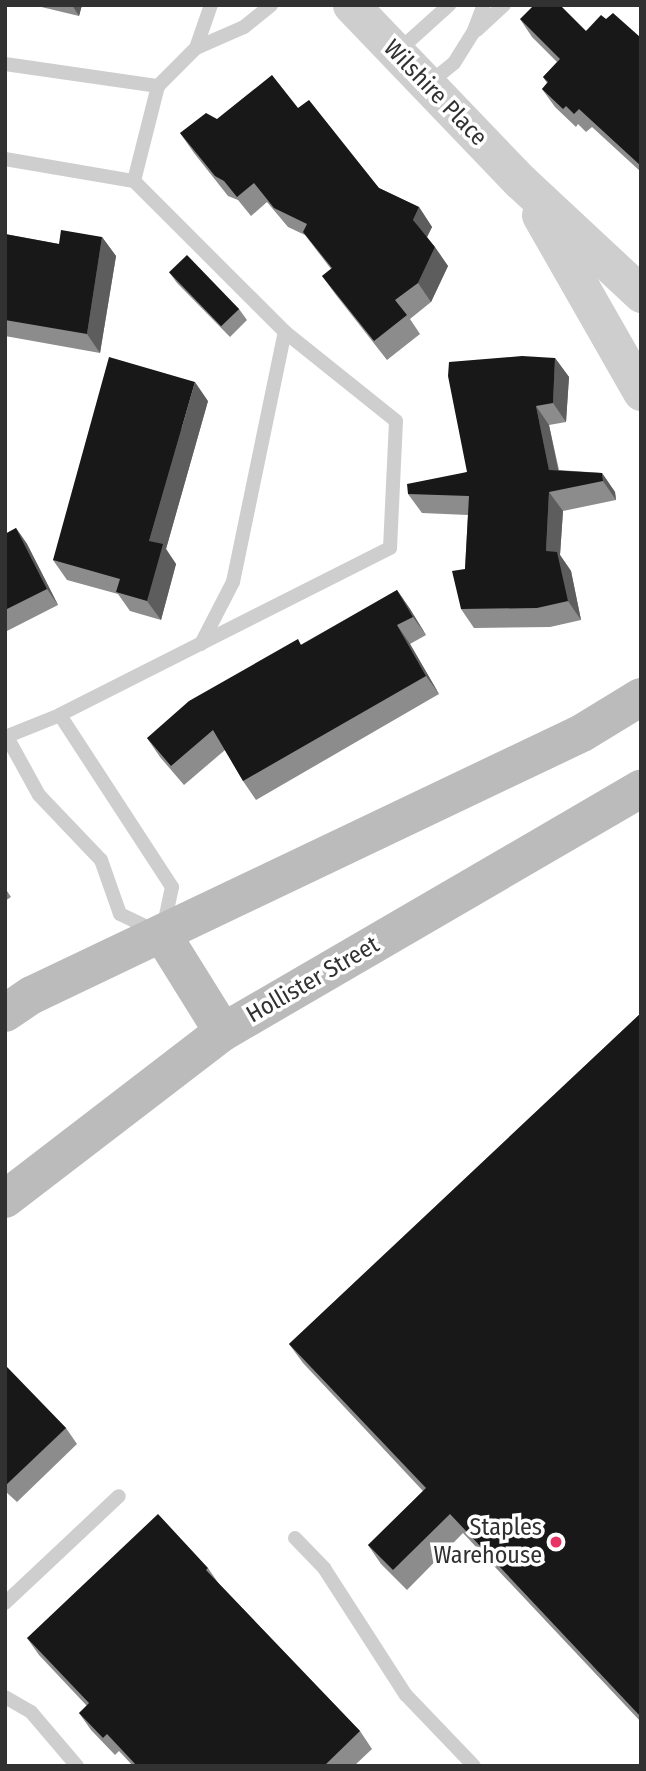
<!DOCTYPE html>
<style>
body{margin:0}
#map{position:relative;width:646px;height:1771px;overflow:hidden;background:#fff;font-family:"Fira Sans Condensed",sans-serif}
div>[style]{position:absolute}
.service>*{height:14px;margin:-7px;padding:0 7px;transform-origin:7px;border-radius:7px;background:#cecece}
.tertiary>*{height:37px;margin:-18.5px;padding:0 18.5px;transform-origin:18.5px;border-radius:18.5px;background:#cecece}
.secondary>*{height:38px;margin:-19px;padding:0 19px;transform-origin:19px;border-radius:19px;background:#bbb}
.wall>*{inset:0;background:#8c8c8c}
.shaded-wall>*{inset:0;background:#5d5d5d}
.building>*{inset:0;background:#181818;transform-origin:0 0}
.dots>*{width:19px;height:19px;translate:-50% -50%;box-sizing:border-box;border:4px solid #fff;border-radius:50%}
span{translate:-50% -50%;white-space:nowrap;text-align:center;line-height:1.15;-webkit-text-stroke:7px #fff;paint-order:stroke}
.street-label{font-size:24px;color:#313131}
.poi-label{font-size:24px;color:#313131}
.right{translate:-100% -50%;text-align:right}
.frame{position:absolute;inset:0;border:7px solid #313131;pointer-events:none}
</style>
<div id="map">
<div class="service">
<i style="left:477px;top:30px;width:37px;rotate:-43deg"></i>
<i style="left:196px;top:48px;width:46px;rotate:-70.8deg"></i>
<i style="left:398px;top:51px;width:69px;rotate:-42deg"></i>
<i style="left:5px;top:64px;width:155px;rotate:8.2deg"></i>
<i style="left:158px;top:86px;width:98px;rotate:104.2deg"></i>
<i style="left:428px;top:84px;width:33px;rotate:-39deg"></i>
<i style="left:454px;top:63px;width:36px;rotate:-58deg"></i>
<i style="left:473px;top:33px;width:30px;rotate:-69deg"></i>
<i style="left:158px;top:86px;width:54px;rotate:-45deg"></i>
<i style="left:196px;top:48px;width:52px;rotate:-23.6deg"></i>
<i style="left:244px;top:27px;width:35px;rotate:-39deg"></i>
<i style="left:5px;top:159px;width:131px;rotate:9.7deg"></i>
<i style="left:134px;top:181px;width:214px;rotate:45deg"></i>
<i style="left:285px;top:332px;width:142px;rotate:38.7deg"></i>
<i style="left:396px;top:421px;width:127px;rotate:92.7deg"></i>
<i style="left:390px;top:548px;width:370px;rotate:153.2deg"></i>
<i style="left:60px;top:715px;width:59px;rotate:158.2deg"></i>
<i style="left:201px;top:644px;width:70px;rotate:-62.7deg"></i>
<i style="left:233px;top:582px;width:255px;rotate:-78.3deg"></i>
<i style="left:7px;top:737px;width:66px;rotate:61.1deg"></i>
<i style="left:39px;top:795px;width:90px;rotate:46.4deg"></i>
<i style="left:101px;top:860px;width:57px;rotate:70.6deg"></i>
<i style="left:120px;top:914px;width:47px;rotate:25.5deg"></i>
<i style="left:162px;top:934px;width:48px;rotate:-78deg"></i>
<i style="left:172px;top:887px;width:205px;rotate:-123.1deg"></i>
<i style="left:295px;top:1538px;width:42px;rotate:46deg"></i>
<i style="left:324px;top:1568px;width:151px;rotate:57.2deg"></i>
<i style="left:406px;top:1695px;width:98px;rotate:46.2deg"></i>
<i style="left:5px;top:1603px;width:156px;rotate:-43.2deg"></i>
<i style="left:5px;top:1697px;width:30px;rotate:30deg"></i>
<i style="left:31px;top:1712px;width:71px;rotate:49.6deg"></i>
</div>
<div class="tertiary">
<i style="left:351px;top:5px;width:244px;rotate:46.2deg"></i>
<i style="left:520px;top:181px;width:166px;rotate:43deg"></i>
<i style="left:540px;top:215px;width:204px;rotate:60.3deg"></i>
</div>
<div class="secondary">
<i style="left:162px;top:934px;width:115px;rotate:58.1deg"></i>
<i style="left:5px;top:1013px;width:32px;rotate:-34deg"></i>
<i style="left:32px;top:995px;width:609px;rotate:-25.47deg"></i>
<i style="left:582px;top:733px;width:69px;rotate:-31.4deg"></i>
<i style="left:5px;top:1199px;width:275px;rotate:-37.5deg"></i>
<i style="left:223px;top:1032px;width:484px;rotate:-30.2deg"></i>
</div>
<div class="wall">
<i style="clip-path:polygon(33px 5px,82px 5px,79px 16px)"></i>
<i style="clip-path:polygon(520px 19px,586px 31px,606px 19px,640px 37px,641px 35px,641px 172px,592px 127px,586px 132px,578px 124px,576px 127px,555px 107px,542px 89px,547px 83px,543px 77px,557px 62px,532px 37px)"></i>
<i style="clip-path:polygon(298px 108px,379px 188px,419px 207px,432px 227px,427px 237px,448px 266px,431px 302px,410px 319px,420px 334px,387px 360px,336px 295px,322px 276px,331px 269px,305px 235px,288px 227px,267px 202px,251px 216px,238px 200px,228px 196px,194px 153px,180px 133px,217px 119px)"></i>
<i style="clip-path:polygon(5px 234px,59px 244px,102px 237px,116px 256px,100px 353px,5px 336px)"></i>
<i style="clip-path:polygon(169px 272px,239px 309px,247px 320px,230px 337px,177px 283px)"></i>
<i style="clip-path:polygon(555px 358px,569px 377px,566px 422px,549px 425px,559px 470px,602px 473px,615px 492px,616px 500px,563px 511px,560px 555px,571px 571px,581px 620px,550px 627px,474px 628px,461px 609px,465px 569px,468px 515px,422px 513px,408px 494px,467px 472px)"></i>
<i style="clip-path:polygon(208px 401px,166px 549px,176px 564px,161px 620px,130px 611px,118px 594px,67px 580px,53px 560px)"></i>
<i style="clip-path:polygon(16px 528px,27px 544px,58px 605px,5px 632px,5px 534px)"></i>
<i style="clip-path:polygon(397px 590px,410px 609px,426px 635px,410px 644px,439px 694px,256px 800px,243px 781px,225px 750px,184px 785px,160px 757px,147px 738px,302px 644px)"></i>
<i style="clip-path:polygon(5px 888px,11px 897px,5px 901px)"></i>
<i style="clip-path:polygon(641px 1013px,641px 1722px,463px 1533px,407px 1590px,381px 1564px,368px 1545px,423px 1491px,303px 1363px,289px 1344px)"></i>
<i style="clip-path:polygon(5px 1365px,66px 1428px,77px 1444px,17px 1502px,5px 1491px)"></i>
<i style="clip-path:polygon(208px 1568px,219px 1584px,360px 1731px,372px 1749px,354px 1766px,133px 1766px,119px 1751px,115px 1755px,91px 1730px,79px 1713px,87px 1706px,39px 1655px,27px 1638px)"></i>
</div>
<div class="shaded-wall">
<i style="clip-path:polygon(72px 5px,82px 5px,79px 16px)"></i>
<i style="clip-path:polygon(419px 207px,432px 227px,426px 239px,413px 220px)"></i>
<i style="clip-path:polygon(102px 237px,116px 256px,100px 353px,87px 334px)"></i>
<i style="clip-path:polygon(435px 247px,448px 266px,431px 302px,418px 283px)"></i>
<i style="clip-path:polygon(555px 358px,569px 377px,566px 422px,553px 403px)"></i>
<i style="clip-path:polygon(195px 382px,208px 401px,166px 549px,176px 564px,161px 620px,147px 601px,149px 541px)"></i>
<i style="clip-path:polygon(536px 406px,549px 425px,562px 489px,549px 470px)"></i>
<i style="clip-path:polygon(602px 473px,615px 492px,616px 500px,603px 481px)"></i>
<i style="clip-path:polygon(549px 492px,563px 511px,560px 555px,571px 571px,581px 620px,568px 601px,546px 551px)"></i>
<i style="clip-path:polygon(16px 528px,27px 544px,58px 605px,47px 589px)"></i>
<i style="clip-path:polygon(397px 590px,410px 609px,426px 635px,413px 617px)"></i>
<i style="clip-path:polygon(397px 625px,410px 644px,439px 694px,426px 676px)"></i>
</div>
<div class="building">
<i style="clip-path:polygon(534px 5px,560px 5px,586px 31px,601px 15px,606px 19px,613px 13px,640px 37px,641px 35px,641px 166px,579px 109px,574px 114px,566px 106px,563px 109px,542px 89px,548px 82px,543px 77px,560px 59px,520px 19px)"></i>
<i style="clip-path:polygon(272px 75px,298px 108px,309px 100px,379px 188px,419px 207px,413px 220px,435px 247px,418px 283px,395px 300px,407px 315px,374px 341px,322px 276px,332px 268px,303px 232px,307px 224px,274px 208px,254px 183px,237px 197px,224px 181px,215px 176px,180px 133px,206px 113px,217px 119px)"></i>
<i style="clip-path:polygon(61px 230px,102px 237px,87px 334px,5px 320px,5px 234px,59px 244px)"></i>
<i style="left:187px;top:255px;width:75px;height:25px;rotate:46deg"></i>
<i style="clip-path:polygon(522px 356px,555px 358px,553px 403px,536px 406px,549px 470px,602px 473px,603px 481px,549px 492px,546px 551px,557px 552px,568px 601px,537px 608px,461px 609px,452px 571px,465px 569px,469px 496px,408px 494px,407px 484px,467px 472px,448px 376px,449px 362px)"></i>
<i style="clip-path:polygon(109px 357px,195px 382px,149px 541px,163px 544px,147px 601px,116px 592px,120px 579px,53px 560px)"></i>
<i style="clip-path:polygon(16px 528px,47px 589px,5px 610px,5px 534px)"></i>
<i style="clip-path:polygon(397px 590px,413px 617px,397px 625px,426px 676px,243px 781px,213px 730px,171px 766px,147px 738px,189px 701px,298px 639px,301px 645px)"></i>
<i style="clip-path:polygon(641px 1013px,641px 1717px,450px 1514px,393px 1570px,368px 1545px,426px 1488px,289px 1344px)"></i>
<i style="clip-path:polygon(5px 1365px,66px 1428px,5px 1486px)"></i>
<i style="clip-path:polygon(158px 1514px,208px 1568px,206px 1570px,360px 1731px,324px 1766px,137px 1766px,107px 1734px,103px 1738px,79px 1713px,89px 1703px,27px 1638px)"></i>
</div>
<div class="dots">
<i style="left:556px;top:1542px;background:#e83464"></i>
</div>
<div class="street-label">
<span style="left:435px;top:93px;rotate:46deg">Wilshire Place</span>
<span style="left:313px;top:980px;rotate:-30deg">Hollister Street</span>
</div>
<div class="poi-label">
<span class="right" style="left:542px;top:1542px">Staples<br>Warehouse</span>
</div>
<div class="frame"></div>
</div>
